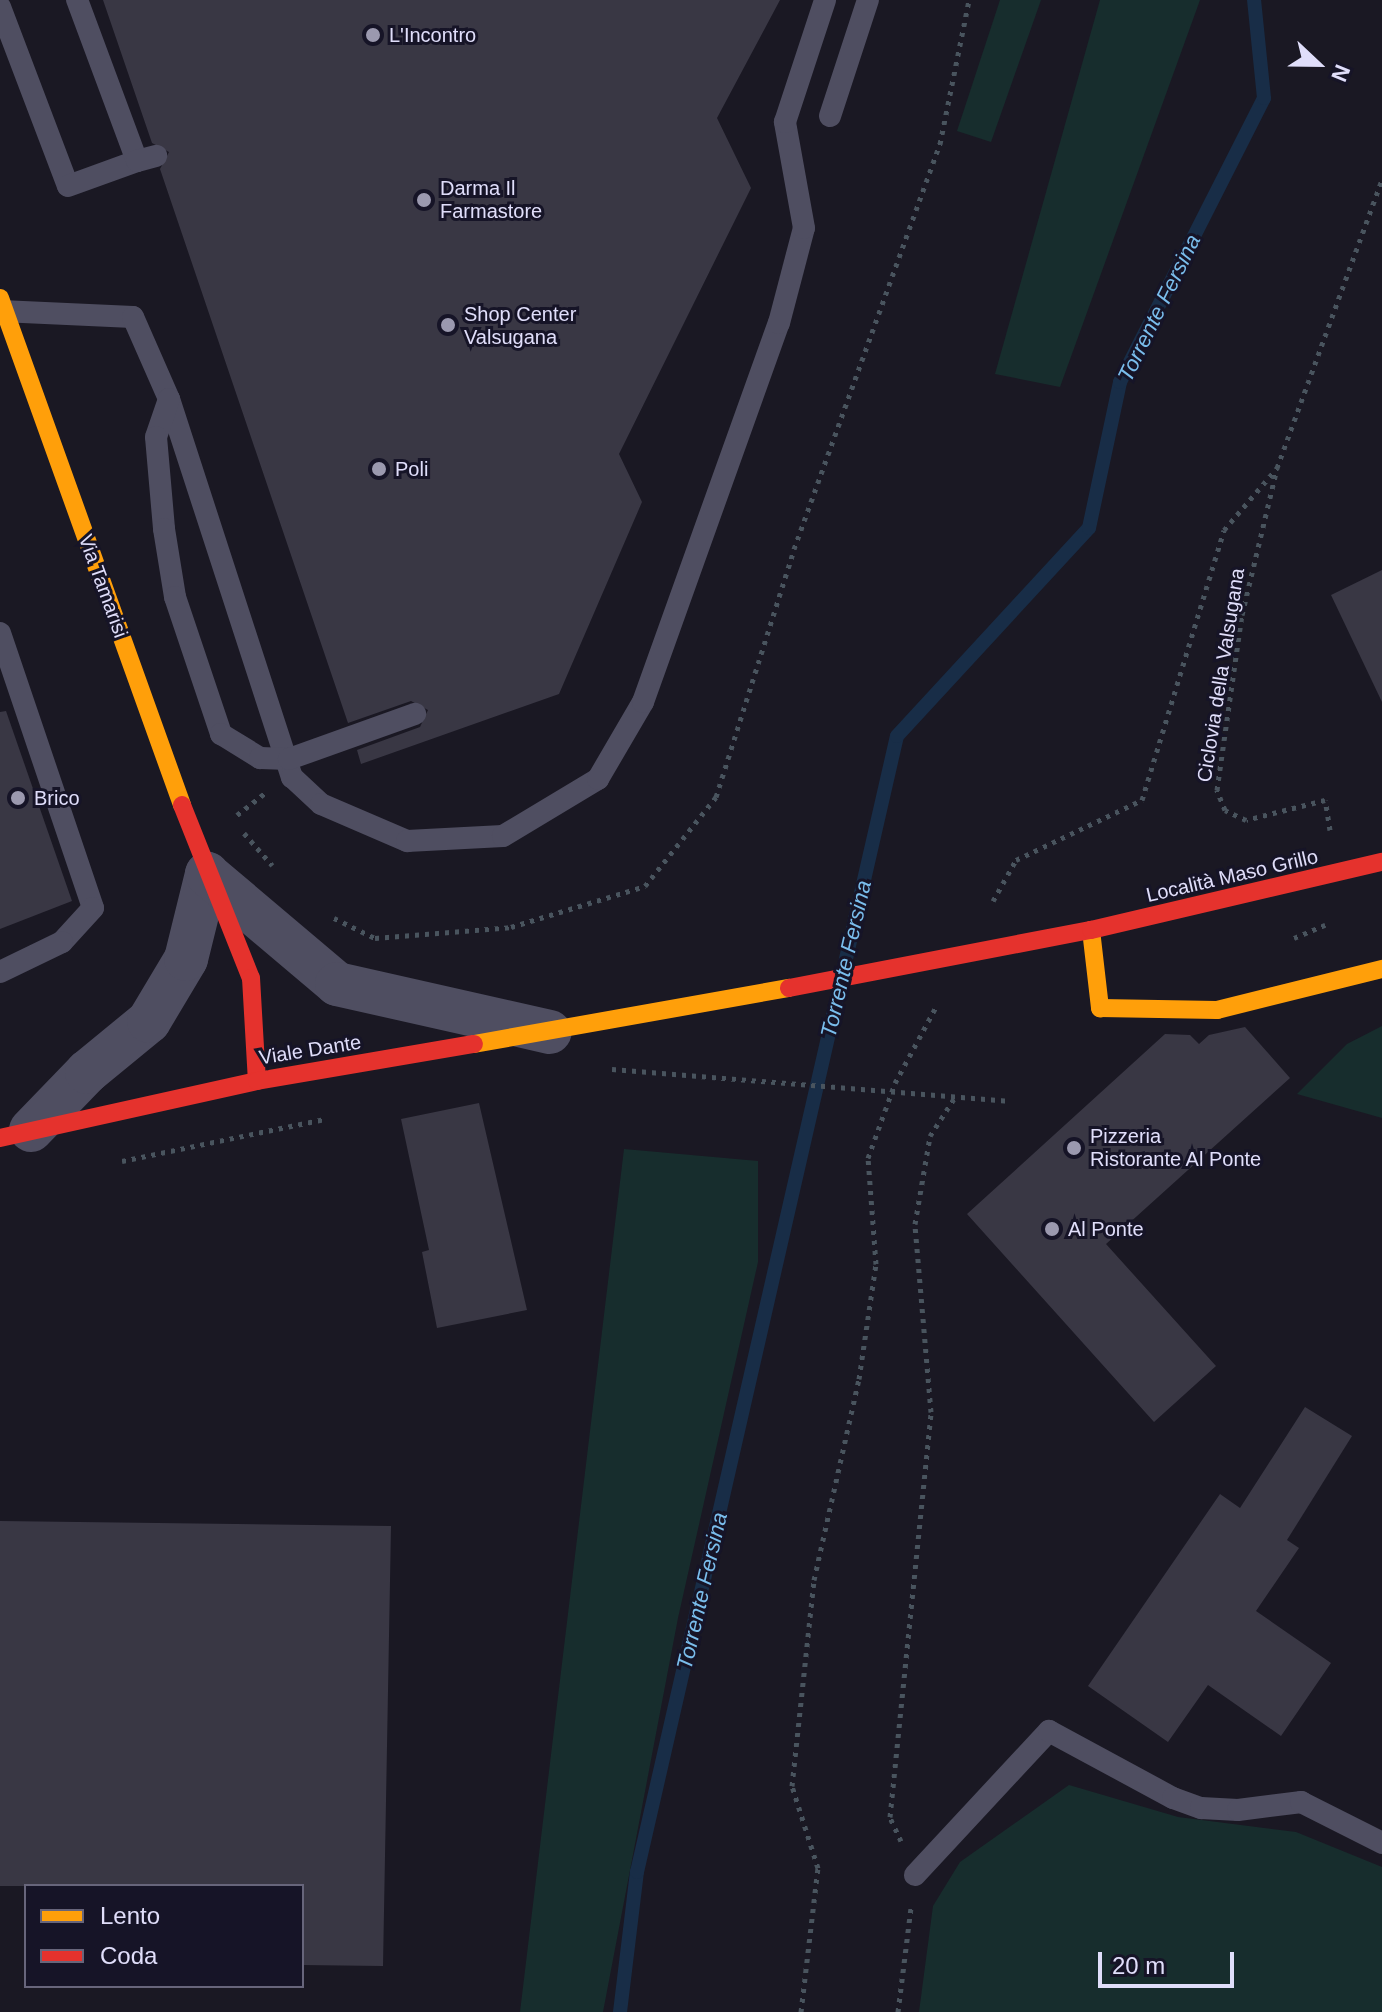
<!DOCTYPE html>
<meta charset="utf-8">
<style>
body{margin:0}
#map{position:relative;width:1382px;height:2012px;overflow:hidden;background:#1a1823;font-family:Helvetica,sans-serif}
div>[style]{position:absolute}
.green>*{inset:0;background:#172d2d}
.stream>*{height:14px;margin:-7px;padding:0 7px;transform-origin:7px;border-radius:7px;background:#182d47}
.building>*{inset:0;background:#393744}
.path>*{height:5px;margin-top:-2.5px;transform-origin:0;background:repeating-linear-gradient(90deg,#49545e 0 4px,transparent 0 10px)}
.lane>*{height:22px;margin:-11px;padding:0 11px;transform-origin:11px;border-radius:11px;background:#4f4e61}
.street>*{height:44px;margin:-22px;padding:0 22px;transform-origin:22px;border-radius:22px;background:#4f4e61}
.slow>*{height:18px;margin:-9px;padding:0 9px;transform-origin:9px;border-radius:9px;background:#ff9f0a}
.jam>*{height:18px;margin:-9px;padding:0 9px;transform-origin:9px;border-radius:9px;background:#e5322d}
.dots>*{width:22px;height:22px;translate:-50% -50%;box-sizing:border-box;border:4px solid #161427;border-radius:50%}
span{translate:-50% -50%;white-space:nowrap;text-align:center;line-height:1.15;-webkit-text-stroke:6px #161427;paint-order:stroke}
.poi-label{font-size:20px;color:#e0defa}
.left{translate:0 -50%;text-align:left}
.street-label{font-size:20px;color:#e0defa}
.water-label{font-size:22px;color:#7abdec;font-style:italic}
.legend{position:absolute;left:24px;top:1884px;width:280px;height:104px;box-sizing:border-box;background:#161427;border:2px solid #67657b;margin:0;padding:10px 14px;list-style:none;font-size:24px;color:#e0defa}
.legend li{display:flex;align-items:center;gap:16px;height:40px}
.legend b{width:40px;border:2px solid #67657b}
.north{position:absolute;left:1278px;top:24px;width:80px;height:80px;-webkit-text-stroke:6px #161427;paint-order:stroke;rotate:112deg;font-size:22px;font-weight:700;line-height:32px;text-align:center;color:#e0defa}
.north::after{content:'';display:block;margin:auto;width:28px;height:36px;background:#e0defa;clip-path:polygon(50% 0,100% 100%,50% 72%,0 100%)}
.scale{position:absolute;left:1098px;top:1952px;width:136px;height:36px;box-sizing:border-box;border:4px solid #e0defa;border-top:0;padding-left:10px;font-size:24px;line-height:28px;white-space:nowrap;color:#e0defa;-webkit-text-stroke:6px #161427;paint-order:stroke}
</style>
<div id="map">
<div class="green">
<i style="clip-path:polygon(1000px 0,1041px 0,991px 142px,957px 131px)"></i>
<i style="clip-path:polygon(1100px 0,1200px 0,1060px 387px,995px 374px)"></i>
<i style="clip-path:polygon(1382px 1026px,1382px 1118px,1297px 1094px,1347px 1044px)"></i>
<i style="clip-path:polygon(624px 1149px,758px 1161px,758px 1262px,678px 1618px,603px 2012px,520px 2012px)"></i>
<i style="clip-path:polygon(1069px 1785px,1178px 1817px,1296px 1832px,1382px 1867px,1382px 2012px,919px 2012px,933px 1906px,960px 1862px)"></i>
</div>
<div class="stream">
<i style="left:620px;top:2012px;width:141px;rotate:-83.1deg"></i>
<i style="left:637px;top:1872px;width:1165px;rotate:-77.11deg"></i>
<i style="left:897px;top:736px;width:283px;rotate:-47.3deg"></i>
<i style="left:1089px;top:528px;width:149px;rotate:-78deg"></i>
<i style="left:1120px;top:382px;width:318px;rotate:-63.1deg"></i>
<i style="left:1264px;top:98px;width:99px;rotate:-95.8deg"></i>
</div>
<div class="building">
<i style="clip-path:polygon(103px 0,780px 0,717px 118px,751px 188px,619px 454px,642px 502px,559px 694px,361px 764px,357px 750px,420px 727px,428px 710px,411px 701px,348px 723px,160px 169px,169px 152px,152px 143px)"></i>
<i style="clip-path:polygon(1382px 570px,1382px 702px,1331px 595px)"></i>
<i style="clip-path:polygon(6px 711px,72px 901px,0 929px,0 712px)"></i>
<i style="clip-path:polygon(1245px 1027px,1290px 1078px,1106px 1244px,1216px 1366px,1154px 1422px,967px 1214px,1165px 1034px,1190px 1035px,1199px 1044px,1209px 1035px)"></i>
<i style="clip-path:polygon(479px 1103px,527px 1310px,437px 1328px,422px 1252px,429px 1250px,401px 1119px)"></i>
<i style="clip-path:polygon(1305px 1407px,1352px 1436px,1287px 1540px,1299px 1548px,1256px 1611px,1331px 1663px,1281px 1736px,1208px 1685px,1168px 1742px,1088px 1686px,1220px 1494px,1240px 1508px)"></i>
<i style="clip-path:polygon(0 1521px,391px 1526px,383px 1966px,302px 1965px,302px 1886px,0 1886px)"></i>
</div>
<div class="path">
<i style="left:237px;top:815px;width:36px;rotate:-38deg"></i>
<i style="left:1330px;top:830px;width:30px;rotate:-99deg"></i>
<i style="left:1325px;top:800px;width:81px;rotate:165.8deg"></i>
<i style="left:1246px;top:820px;width:23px;rotate:-155deg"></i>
<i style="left:1225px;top:810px;width:22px;rotate:-112deg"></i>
<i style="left:1217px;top:790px;width:177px;rotate:-81.9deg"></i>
<i style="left:1242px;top:615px;width:151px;rotate:-76.6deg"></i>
<i style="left:1277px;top:468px;width:307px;rotate:-70deg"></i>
<i style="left:244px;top:833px;width:43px;rotate:48.8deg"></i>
<i style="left:993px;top:901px;width:47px;rotate:-60.7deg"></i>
<i style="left:1016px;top:860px;width:140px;rotate:-25.5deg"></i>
<i style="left:1142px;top:800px;width:282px;rotate:-73.1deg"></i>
<i style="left:1224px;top:530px;width:82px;rotate:-49.5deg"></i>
<i style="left:334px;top:918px;width:46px;rotate:26deg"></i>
<i style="left:375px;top:938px;width:136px;rotate:-4.6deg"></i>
<i style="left:511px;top:927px;width:140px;rotate:-17deg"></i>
<i style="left:645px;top:886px;width:114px;rotate:-51.4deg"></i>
<i style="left:716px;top:797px;width:260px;rotate:-72.5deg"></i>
<i style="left:794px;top:549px;width:431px;rotate:-70.2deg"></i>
<i style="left:940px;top:144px;width:147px;rotate:-78.6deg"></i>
<i style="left:1294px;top:938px;width:34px;rotate:-23deg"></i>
<i style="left:612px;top:1069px;width:400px;rotate:4.6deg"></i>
<i style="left:122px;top:1161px;width:206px;rotate:-11.7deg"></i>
<i style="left:901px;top:1841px;width:26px;rotate:-115deg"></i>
<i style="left:890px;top:1817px;width:407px;rotate:-84.2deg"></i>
<i style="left:931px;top:1412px;width:189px;rotate:-94.9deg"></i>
<i style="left:915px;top:1224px;width:89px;rotate:-80.3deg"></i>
<i style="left:930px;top:1136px;width:46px;rotate:-57.3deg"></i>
<i style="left:801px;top:2012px;width:145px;rotate:-83.3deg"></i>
<i style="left:818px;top:1868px;width:86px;rotate:-107.6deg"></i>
<i style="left:792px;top:1786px;width:207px;rotate:-83.9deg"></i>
<i style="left:814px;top:1580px;width:206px;rotate:-77.4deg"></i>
<i style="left:859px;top:1379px;width:116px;rotate:-81.6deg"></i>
<i style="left:876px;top:1264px;width:106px;rotate:-94.3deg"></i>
<i style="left:868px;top:1158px;width:80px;rotate:-70.2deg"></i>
<i style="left:895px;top:1083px;width:89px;rotate:-61.7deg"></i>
<i style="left:898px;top:2012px;width:105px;rotate:-82.9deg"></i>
</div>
<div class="lane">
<i style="left:0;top:7px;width:191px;rotate:69.2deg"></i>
<i style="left:68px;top:186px;width:73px;rotate:-19.9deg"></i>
<i style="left:137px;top:161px;width:172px;rotate:-110.4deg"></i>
<i style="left:830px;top:116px;width:122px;rotate:-71.9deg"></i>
<i style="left:137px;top:161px;width:20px;rotate:-15deg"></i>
<i style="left:1px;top:311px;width:132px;rotate:2.6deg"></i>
<i style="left:133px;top:317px;width:90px;rotate:66.3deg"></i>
<i style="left:169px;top:399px;width:398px;rotate:72deg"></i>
<i style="left:292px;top:777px;width:40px;rotate:43deg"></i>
<i style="left:321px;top:804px;width:94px;rotate:23.3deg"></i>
<i style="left:407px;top:841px;width:96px;rotate:-3deg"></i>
<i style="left:503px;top:836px;width:111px;rotate:-31deg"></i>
<i style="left:598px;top:779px;width:89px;rotate:-59.7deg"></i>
<i style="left:643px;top:702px;width:403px;rotate:-70.3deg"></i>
<i style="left:779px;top:323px;width:98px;rotate:-75.3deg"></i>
<i style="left:804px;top:228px;width:108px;rotate:-100.2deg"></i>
<i style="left:785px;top:122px;width:128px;rotate:-71.8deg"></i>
<i style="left:169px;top:399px;width:40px;rotate:108.9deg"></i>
<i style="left:156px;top:437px;width:92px;rotate:85deg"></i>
<i style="left:164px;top:529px;width:69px;rotate:80.8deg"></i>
<i style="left:175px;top:597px;width:145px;rotate:71.4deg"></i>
<i style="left:221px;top:734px;width:46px;rotate:31.6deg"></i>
<i style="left:260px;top:758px;width:29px;rotate:2deg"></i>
<i style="left:289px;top:759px;width:134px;rotate:-19.7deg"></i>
<i style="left:0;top:633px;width:290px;rotate:71.3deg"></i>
<i style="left:93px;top:908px;width:46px;rotate:132.4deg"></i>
<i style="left:62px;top:942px;width:69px;rotate:154.2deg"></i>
<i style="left:915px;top:1875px;width:197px;rotate:-47.1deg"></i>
<i style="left:1049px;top:1731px;width:141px;rotate:28.4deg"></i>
<i style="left:1173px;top:1798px;width:30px;rotate:20deg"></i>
<i style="left:1201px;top:1808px;width:37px;rotate:3deg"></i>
<i style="left:1238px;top:1810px;width:64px;rotate:-7.2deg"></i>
<i style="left:1301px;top:1802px;width:91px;rotate:26.8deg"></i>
</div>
<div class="street">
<i style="left:31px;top:1130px;width:81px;rotate:-46deg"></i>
<i style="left:87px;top:1072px;width:80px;rotate:-39.4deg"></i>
<i style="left:149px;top:1021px;width:72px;rotate:-59.2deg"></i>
<i style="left:186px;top:959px;width:88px;rotate:-76.1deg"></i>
<i style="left:207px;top:874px;width:170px;rotate:40.2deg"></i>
<i style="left:337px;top:984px;width:218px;rotate:12.7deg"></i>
</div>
<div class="slow">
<i style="left:0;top:298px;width:539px;rotate:70.25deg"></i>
<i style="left:1091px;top:930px;width:79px;rotate:83.4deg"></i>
<i style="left:1100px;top:1008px;width:117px;rotate:1deg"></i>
<i style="left:1217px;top:1010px;width:170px;rotate:-14deg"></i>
<i style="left:474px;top:1044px;width:320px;rotate:-10.1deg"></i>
</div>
<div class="jam">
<i style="left:182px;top:805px;width:186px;rotate:68.3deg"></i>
<i style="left:251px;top:978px;width:103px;rotate:86.7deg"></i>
<i style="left:789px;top:988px;width:308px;rotate:-10.9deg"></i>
<i style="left:1091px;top:930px;width:299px;rotate:-13.2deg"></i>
<i style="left:0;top:1138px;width:263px;rotate:-12.5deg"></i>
<i style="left:257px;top:1081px;width:220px;rotate:-9.7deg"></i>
</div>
<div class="dots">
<i style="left:373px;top:35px;background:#9b99af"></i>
<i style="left:424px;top:200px;background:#9b99af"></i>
<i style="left:448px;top:325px;background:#9b99af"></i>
<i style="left:379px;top:469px;background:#9b99af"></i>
<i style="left:18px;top:798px;background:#9b99af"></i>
<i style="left:1074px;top:1148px;background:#9b99af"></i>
<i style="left:1052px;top:1229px;background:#9b99af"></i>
</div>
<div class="poi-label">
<span class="left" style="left:389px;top:35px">L'Incontro</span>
<span class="left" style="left:440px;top:200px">Darma Il<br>Farmastore</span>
<span class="left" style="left:464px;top:326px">Shop Center<br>Valsugana</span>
<span class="left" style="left:395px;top:469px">Poli</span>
<span class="left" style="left:34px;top:798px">Brico</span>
<span class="left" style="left:1090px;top:1148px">Pizzeria<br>Ristorante Al Ponte</span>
<span class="left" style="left:1068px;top:1229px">Al Ponte</span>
</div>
<div class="street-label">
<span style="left:103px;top:586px;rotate:70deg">Via Tamarisi</span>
<span style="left:1221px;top:675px;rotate:-81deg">Ciclovia della Valsugana</span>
<span style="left:1232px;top:876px;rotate:-13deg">Località Maso Grillo</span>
<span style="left:310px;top:1050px;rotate:-9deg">Viale Dante</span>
</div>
<div class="water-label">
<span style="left:1159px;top:308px;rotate:-64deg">Torrente Fersina</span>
<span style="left:846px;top:959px;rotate:-77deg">Torrente Fersina</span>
<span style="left:702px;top:1591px;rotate:-77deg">Torrente Fersina</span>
</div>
<ul class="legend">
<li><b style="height:10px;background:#ff9f0a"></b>Lento</li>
<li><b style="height:10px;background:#e5322d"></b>Coda</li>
</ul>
<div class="north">N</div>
<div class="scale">20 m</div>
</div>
